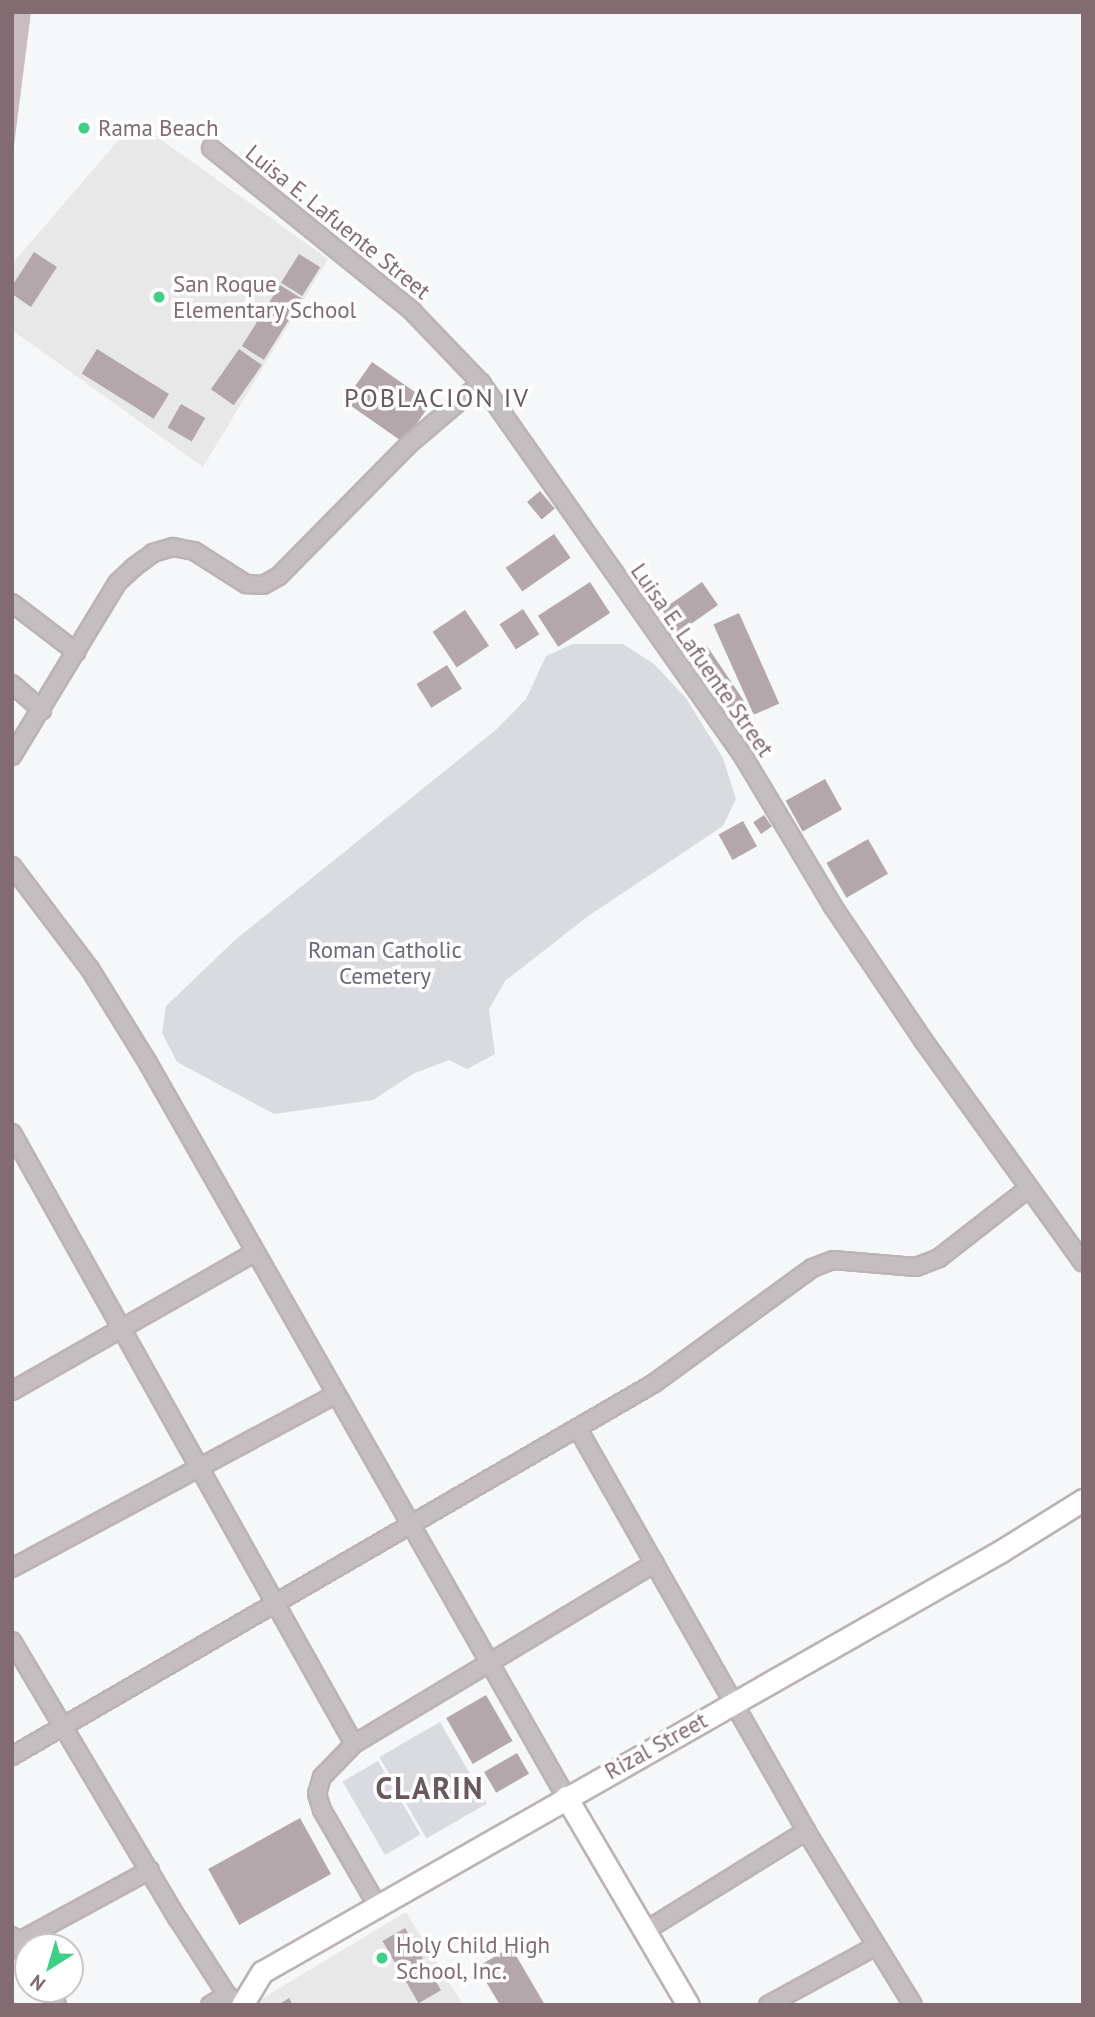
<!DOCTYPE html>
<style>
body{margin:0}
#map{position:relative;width:1095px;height:2017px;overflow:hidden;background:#f6f7f8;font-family:"PT Sans",sans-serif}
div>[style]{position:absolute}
.built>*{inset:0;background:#e9e8e9}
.green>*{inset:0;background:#dadbe1;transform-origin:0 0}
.water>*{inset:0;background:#c8bcc1}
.building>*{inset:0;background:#b4a7ab;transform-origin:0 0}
.roads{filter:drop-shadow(2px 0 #bbb3b5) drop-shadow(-2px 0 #bbb3b5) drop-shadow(0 2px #bbb3b5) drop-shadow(0 -2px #bbb3b5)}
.street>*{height:16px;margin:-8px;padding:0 8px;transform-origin:8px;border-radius:8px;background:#c5bec0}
.secondary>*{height:21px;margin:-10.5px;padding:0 10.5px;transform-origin:10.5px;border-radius:10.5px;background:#fff}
.dots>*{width:19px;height:19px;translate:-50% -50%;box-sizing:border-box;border:4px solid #fff;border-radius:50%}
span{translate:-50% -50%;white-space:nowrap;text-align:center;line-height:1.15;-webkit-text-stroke:7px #fff;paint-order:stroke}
.poi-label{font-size:23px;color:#836b72}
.left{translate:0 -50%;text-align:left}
.street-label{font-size:23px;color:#836b72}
.park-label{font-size:23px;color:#6a697b}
.quarter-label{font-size:26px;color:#69585d;letter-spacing:2px}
.district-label{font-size:30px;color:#69585d;font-weight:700;letter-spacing:2px}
.frame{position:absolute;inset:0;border:14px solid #836b72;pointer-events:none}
.north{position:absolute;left:14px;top:1933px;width:70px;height:70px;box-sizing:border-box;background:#fff;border:2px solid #cdc4c7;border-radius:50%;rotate:217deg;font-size:19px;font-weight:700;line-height:28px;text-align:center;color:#836b72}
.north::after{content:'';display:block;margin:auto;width:24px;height:32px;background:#3ed084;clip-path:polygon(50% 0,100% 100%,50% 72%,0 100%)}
</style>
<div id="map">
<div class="built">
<i style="clip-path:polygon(135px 121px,328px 259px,203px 467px,12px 330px,12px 264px)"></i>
<i style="clip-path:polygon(406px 1912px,463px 2005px,253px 2004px)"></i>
</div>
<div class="green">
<i style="clip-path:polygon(573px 644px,623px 644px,654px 664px,686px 698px,723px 758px,736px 799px,723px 826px,587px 917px,505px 981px,489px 1009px,495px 1054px,467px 1069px,449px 1060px,413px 1074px,373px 1100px,274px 1114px,177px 1062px,162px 1033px,166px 1006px,235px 940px,498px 728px,526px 699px,546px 656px)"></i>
<i style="left:440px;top:1722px;width:94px;height:70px;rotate:60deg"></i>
<i style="left:378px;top:1761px;width:85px;height:41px;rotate:60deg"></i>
</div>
<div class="water">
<i style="clip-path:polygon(12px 12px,31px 12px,12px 161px)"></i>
</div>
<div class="building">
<i style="clip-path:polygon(34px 252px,57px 267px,31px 307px,12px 294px,12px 286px)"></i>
<i style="left:299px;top:254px;width:25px;height:34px;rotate:32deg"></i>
<i style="left:280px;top:285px;width:26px;height:72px;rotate:32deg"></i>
<i style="left:97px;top:349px;width:85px;height:29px;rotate:32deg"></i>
<i style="left:239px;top:349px;width:28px;height:49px;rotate:35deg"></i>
<i style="left:372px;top:362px;width:72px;height:48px;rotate:35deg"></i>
<i style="left:181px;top:404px;width:28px;height:27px;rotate:30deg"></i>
<i style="left:540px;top:491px;width:23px;height:17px;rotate:50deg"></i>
<i style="left:554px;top:534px;width:29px;height:59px;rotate:55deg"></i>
<i style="left:590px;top:582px;width:37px;height:62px;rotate:57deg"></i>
<i style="left:702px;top:582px;width:28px;height:49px;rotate:55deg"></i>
<i style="left:523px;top:609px;width:30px;height:28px;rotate:57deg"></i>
<i style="left:465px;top:610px;width:43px;height:39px;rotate:56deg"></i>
<i style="left:739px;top:613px;width:99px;height:28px;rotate:66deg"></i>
<i style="left:707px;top:646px;width:69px;height:19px;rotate:56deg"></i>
<i style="left:447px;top:665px;width:28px;height:36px;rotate:58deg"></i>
<i style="left:825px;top:779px;width:35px;height:45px;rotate:61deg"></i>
<i style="left:764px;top:815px;width:14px;height:13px;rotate:56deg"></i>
<i style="left:743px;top:821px;width:29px;height:28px;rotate:61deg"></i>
<i style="left:868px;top:839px;width:40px;height:48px;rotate:60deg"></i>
<i style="left:486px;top:1695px;width:53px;height:46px;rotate:60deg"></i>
<i style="left:517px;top:1753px;width:24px;height:38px;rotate:60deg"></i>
<i style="left:300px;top:1818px;width:64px;height:105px;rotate:61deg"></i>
<i style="left:405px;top:1928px;width:72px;height:26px;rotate:60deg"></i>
<i style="clip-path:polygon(511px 1947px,545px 2005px,500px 2005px,477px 1967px)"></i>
<i style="clip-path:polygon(289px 1998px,293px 2005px,278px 2005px)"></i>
</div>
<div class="roads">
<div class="street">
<i style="left:211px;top:148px;width:259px;rotate:39deg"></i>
<i style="left:412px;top:311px;width:100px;rotate:46.2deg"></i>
<i style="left:481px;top:383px;width:456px;rotate:54.9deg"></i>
<i style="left:743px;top:756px;width:174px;rotate:59.1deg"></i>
<i style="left:832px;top:905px;width:163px;rotate:56deg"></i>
<i style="left:923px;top:1040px;width:274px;rotate:54.3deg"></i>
<i style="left:12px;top:603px;width:81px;rotate:37.4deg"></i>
<i style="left:12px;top:684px;width:40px;rotate:41deg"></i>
<i style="left:12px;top:756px;width:202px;rotate:-58.7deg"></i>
<i style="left:117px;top:583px;width:23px;rotate:-43deg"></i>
<i style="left:134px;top:567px;width:24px;rotate:-36deg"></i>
<i style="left:153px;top:553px;width:21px;rotate:-17deg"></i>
<i style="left:173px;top:547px;width:21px;rotate:11deg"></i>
<i style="left:194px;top:551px;width:62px;rotate:32.4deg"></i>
<i style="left:246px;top:584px;width:17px;rotate:3deg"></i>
<i style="left:263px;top:585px;width:18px;rotate:-29deg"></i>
<i style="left:279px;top:576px;width:184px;rotate:-45.4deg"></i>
<i style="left:408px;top:445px;width:96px;rotate:-40.3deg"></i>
<i style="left:12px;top:866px;width:129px;rotate:52.9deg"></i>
<i style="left:90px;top:969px;width:110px;rotate:58.3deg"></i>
<i style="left:148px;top:1063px;width:845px;rotate:60.34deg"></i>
<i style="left:12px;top:1133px;width:700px;rotate:60.76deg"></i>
<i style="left:12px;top:1391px;width:279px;rotate:-29.7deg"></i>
<i style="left:578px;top:1429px;width:462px;rotate:60.4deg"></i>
<i style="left:806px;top:1831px;width:204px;rotate:58.4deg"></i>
<i style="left:12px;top:1568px;width:366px;rotate:-28.2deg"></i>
<i style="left:12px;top:1641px;width:324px;rotate:59.2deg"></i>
<i style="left:178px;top:1919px;width:90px;rotate:57.2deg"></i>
<i style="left:227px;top:1995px;width:17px;rotate:36deg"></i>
<i style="left:12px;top:1756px;width:741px;rotate:-30.13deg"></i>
<i style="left:653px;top:1384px;width:197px;rotate:-36.1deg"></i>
<i style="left:812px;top:1268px;width:22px;rotate:-21deg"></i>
<i style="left:833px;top:1260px;width:83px;rotate:4.8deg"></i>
<i style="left:916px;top:1267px;width:25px;rotate:-21deg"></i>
<i style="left:939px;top:1258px;width:114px;rotate:-37.9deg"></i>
<i style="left:377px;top:1905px;width:110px;rotate:-120.1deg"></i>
<i style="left:322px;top:1810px;width:17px;rotate:-107deg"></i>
<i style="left:317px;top:1794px;width:18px;rotate:-74deg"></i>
<i style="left:322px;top:1777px;width:46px;rotate:-45.9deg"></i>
<i style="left:354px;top:1744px;width:351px;rotate:-31deg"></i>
<i style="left:645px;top:1931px;width:190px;rotate:-31.8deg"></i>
<i style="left:12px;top:1936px;width:30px;rotate:57deg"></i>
<i style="left:12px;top:1945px;width:157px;rotate:-28.5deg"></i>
<i style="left:47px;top:1989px;width:19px;rotate:58deg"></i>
<i style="left:210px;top:2005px;width:20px;rotate:-30deg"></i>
<i style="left:768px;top:2005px;width:121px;rotate:-28.7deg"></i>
</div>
<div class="secondary">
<i style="left:566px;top:1797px;width:241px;rotate:59.6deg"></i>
<i style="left:242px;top:2005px;width:39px;rotate:-59deg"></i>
<i style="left:262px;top:1972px;width:851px;rotate:-29.67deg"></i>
<i style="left:1001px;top:1551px;width:97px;rotate:-31.9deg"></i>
</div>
</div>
<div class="dots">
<i style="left:84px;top:128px;background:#3ed084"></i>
<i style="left:159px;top:297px;background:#3ed084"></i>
<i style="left:382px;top:1958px;background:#3ed084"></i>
</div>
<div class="poi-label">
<span class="left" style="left:98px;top:128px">Rama Beach</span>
<span class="left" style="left:173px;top:297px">San Roque<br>Elementary School</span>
<span class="left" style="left:396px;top:1958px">Holy Child High<br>School, Inc.</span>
</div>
<div class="street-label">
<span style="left:338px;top:222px;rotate:39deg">Luisa E. Lafuente Street</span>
<span style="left:702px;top:660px;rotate:55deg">Luisa E. Lafuente Street</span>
<span style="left:656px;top:1746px;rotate:-29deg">Rizal Street</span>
</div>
<div class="park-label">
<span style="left:385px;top:963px">Roman Catholic<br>Cemetery</span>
</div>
<div class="quarter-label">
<span style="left:437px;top:398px">POBLACION IV</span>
</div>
<div class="district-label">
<span style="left:430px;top:1788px">CLARIN</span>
</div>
<div class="frame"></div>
<div class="north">N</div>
</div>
